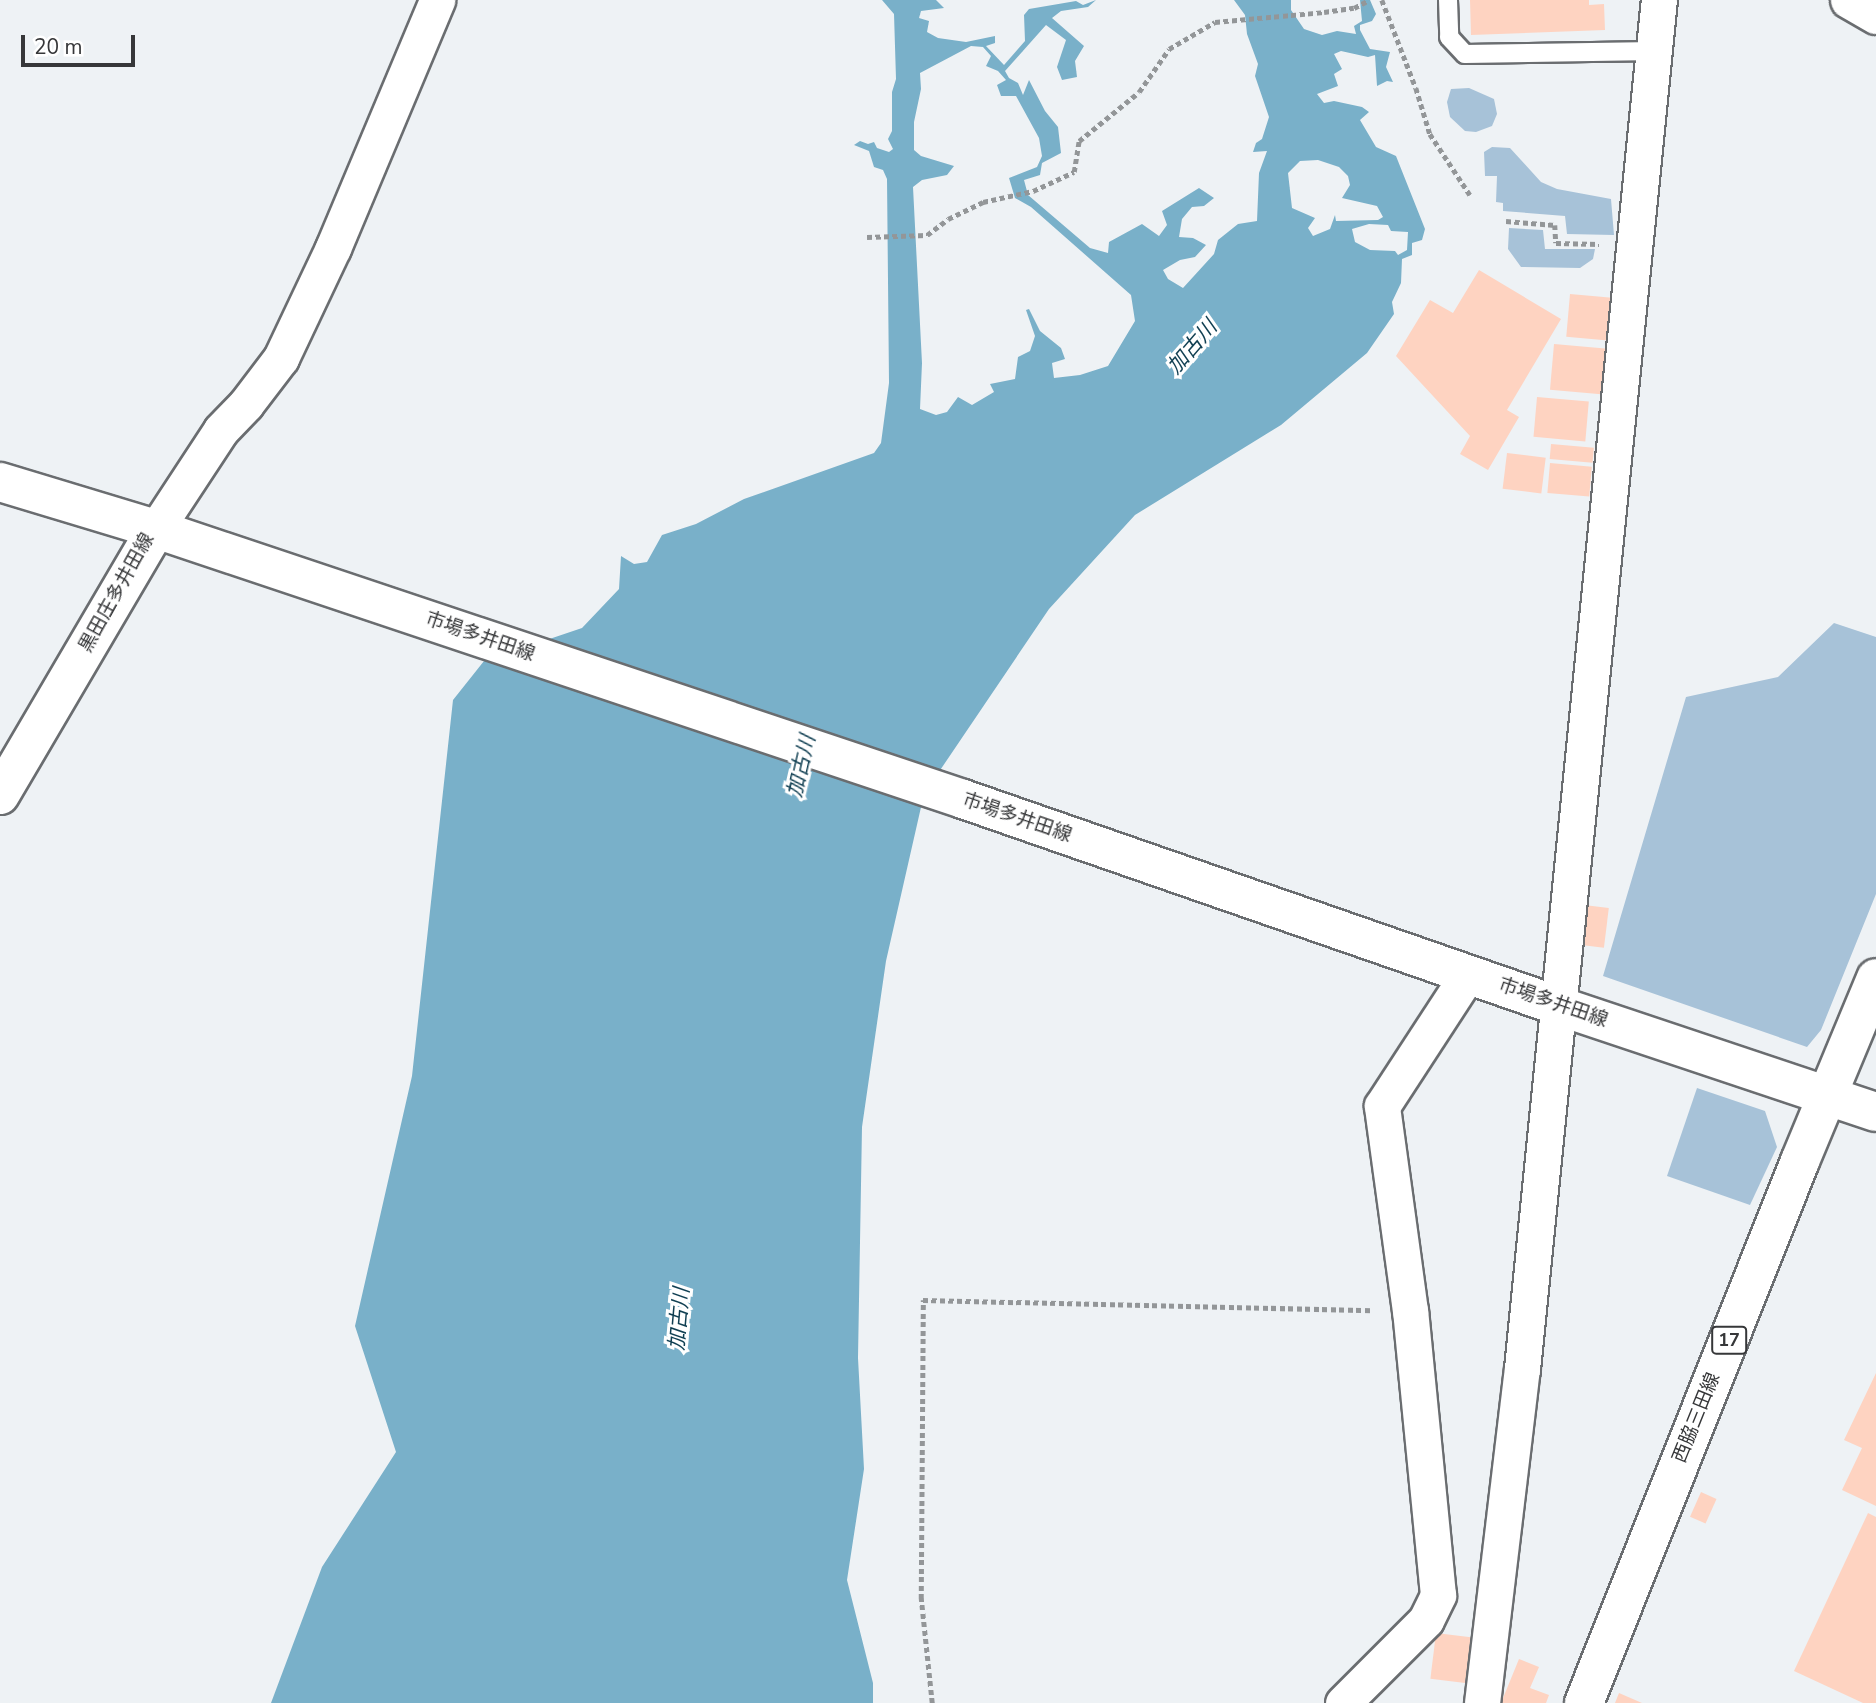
<!DOCTYPE html>
<meta charset="utf-8">
<style>
body{margin:0}
#map{position:relative;width:1876px;height:1703px;overflow:hidden;background:#eef2f5;font-family:"Nunito Sans","Noto Sans JP",sans-serif}
div>[style]{position:absolute}
.green>*{inset:0;background:#a7c2d8}
.water>*{inset:0;background:#79b0c9}
.building>*{inset:0;background:#fed3c1;transform-origin:0 0}
.path>*{height:4.5px;margin-top:-2.25px;transform-origin:0;background:repeating-linear-gradient(90deg,#939698 0 5px,transparent 0 8.5px)}
.roads{filter:drop-shadow(2px 0 #6a6d70) drop-shadow(-2px 0 #6a6d70) drop-shadow(0 2px #6a6d70) drop-shadow(0 -2px #6a6d70)}
.service>*{height:18px;margin:-9px;padding:0 9px;transform-origin:9px;border-radius:9px;background:#fff}
.minor>*{height:35px;margin:-17.5px;padding:0 17.5px;transform-origin:17.5px;border-radius:17.5px;background:#fff}
.secondary>*{height:38px;margin:-19px;padding:0 19px;transform-origin:19px;border-radius:19px;background:#fff}
.primary>*{height:38px;margin:-19px;padding:0 19px;transform-origin:19px;border-radius:19px;background:#fff}
span{translate:-50% -50%;white-space:nowrap;text-align:center;line-height:1.15;-webkit-text-stroke:6px #fff;paint-order:stroke}
.shield-label span{padding:2px 5px;background:#fff;border:2px solid;border-radius:5px;-webkit-text-stroke-width:0}
.shield-label{font-size:18px;color:#363739;font-weight:700}
.street-label{font-size:19px;color:#363739}
.water-label{font-size:21px;color:#103f52;font-style:italic}
.scale{position:absolute;left:21px;top:35px;width:114px;height:32px;box-sizing:border-box;border:4px solid #363739;border-top:0;padding-left:9px;font-size:21px;line-height:24px;white-space:nowrap;color:#363739;-webkit-text-stroke:5px #fff;paint-order:stroke}
</style>
<div id="map">
<div class="green">
<i style="clip-path:polygon(1469px 88px,1494px 99px,1497px 114px,1492px 126px,1476px 132px,1465px 131px,1450px 117px,1447px 102px,1451px 89px)"></i>
<i style="clip-path:polygon(1492px 147px,1510px 148px,1541px 182px,1557px 189px,1611px 199px,1614px 235px,1567px 234px,1565px 216px,1503px 211px,1503px 203px,1496px 202px,1497px 176px,1485px 176px,1484px 152px)"></i>
<i style="clip-path:polygon(1509px 228px,1543px 230px,1545px 249px,1595px 249px,1593px 259px,1580px 268px,1521px 267px,1508px 249px)"></i>
<i style="clip-path:polygon(1834px 623px,1876px 637px,1876px 894px,1821px 1030px,1807px 1047px,1603px 976px,1686px 697px,1778px 677px)"></i>
<i style="clip-path:polygon(1697px 1088px,1765px 1111px,1777px 1147px,1750px 1205px,1667px 1176px)"></i>
</div>
<div class="water">
<i style="clip-path:polygon(evenodd,882px 0,936px 0,944px 8px,921px 11px,919px 18px,929px 21px,927px 32px,938px 38px,966px 42px,995px 36px,995px 43px,986px 46px,1004px 65px,1025px 41px,1024px 15px,1029px 9px,1076px 1px,1083px 5px,1096px 0,1088px 7px,1061px 11px,1052px 18px,1084px 46px,1075px 61px,1077px 77px,1062px 80px,1057px 67px,1066px 40px,1046px 25px,1005px 71px,1009px 78px,1018px 83px,1023px 95px,1029px 80px,1045px 111px,1058px 127px,1061px 153px,1042px 163px,1040px 175px,1024px 180px,1028px 195px,1090px 248px,1108px 253px,1109px 242px,1142px 224px,1159px 236px,1167px 225px,1162px 211px,1199px 188px,1214px 198px,1204px 206px,1192px 207px,1182px 219px,1179px 237px,1193px 238px,1206px 245px,1195px 257px,1180px 260px,1163px 270px,1168px 279px,1183px 288px,1214px 254px,1218px 240px,1238px 224px,1257px 221px,1259px 173px,1267px 151px,1253px 152px,1256px 143px,1262px 139px,1269px 117px,1255px 76px,1258px 64px,1247px 34px,1245px 15px,1234px 0,1291px 0,1291px 10px,1304px 29px,1322px 35px,1337px 31px,1356px 34px,1354px 26px,1362px 21px,1360px 0,1370px 0,1376px 14px,1372px 21px,1360px 25px,1360px 30px,1370px 49px,1390px 52px,1386px 67px,1393px 82px,1387px 81px,1377px 86px,1375px 55px,1368px 57px,1341px 51px,1334px 54px,1342px 69px,1334px 74px,1338px 86px,1317px 94px,1324px 103px,1334px 101px,1362px 107px,1369px 112px,1360px 120px,1376px 147px,1396px 156px,1425px 229px,1422px 240px,1412px 243px,1412px 255px,1402px 259px,1401px 283px,1392px 302px,1394px 314px,1367px 353px,1281px 425px,1135px 515px,1049px 609px,924px 794px,886px 961px,862px 1127px,858px 1358px,864px 1469px,847px 1580px,873px 1683px,873px 1703px,271px 1703px,322px 1567px,396px 1452px,355px 1326px,412px 1076px,453px 700px,484px 661px,582px 628px,619px 589px,621px 556px,634px 564px,647px 562px,662px 535px,696px 524px,744px 499px,874px 453px,881px 443px,889px 383px,887px 179px,883px 170px,874px 167px,869px 151px,854px 145px,860px 141px,868px 144px,874px 142px,877px 148px,889px 152px,893px 149px,888px 139px,892px 131px,892px 92px,896px 79px,894px 14px,882px 0,971px 46px,983px 47px,991px 56px,986px 66px,998px 71px,1006px 80px,997px 85px,1001px 96px,1016px 96px,1039px 138px,1042px 156px,1037px 167px,1009px 178px,1015px 198px,1031px 207px,1131px 295px,1135px 321px,1108px 366px,1080px 375px,1054px 378px,1052px 363px,1065px 359px,1061px 348px,1040px 331px,1029px 309px,1026px 310px,1035px 336px,1030px 351px,1018px 357px,1015px 379px,990px 384px,994px 392px,972px 405px,958px 397px,947px 412px,936px 415px,920px 409px,922px 363px,913px 187px,922px 180px,947px 175px,954px 166px,921px 156px,914px 150px,914px 122px,921px 89px,920px 73px,971px 46px,882px 0,1318px 160px,1339px 167px,1348px 176px,1350px 185px,1342px 198px,1377px 206px,1383px 217px,1378px 220px,1336px 221px,1335px 215px,1330px 229px,1313px 236px,1308px 228px,1315px 218px,1292px 208px,1288px 173px,1300px 161px,1318px 160px,882px 0,1369px 224px,1388px 225px,1391px 231px,1408px 232px,1407px 250px,1398px 255px,1395px 251px,1370px 250px,1355px 242px,1352px 229px,1369px 224px)"></i>
</div>
<div class="building">
<i style="clip-path:polygon(1470px 0,1589px 0,1589px 5px,1604px 4px,1605px 30px,1471px 35px)"></i>
<i style="clip-path:polygon(1479px 270px,1561px 319px,1507px 410px,1519px 417px,1488px 470px,1460px 454px,1470px 436px,1396px 356px,1430px 300px,1453px 313px)"></i>
<i style="left:1570px;top:294px;width:42px;height:43px;rotate:5deg"></i>
<i style="left:1554px;top:344px;width:54px;height:46px;rotate:5deg"></i>
<i style="left:1537px;top:397px;width:52px;height:40px;rotate:5deg"></i>
<i style="left:1551px;top:444px;width:43px;height:15px;rotate:5deg"></i>
<i style="left:1507px;top:453px;width:39px;height:36px;rotate:7deg"></i>
<i style="left:1550px;top:463px;width:42px;height:30px;rotate:5deg"></i>
<i style="left:1584px;top:905px;width:25px;height:40px;rotate:7deg"></i>
<i style="clip-path:polygon(1876px 1373px,1876px 1506px,1842px 1490px,1862px 1448px,1844px 1440px)"></i>
<i style="left:1701px;top:1492px;width:17px;height:27px;rotate:24deg"></i>
<i style="clip-path:polygon(1868px 1513px,1876px 1517px,1876px 1703px,1863px 1703px,1794px 1671px)"></i>
<i style="left:1436px;top:1633px;width:35px;height:46px;rotate:7deg"></i>
<i style="clip-path:polygon(1519px 1659px,1539px 1667px,1530px 1688px,1549px 1695px,1546px 1703px,1501px 1703px)"></i>
<i style="clip-path:polygon(1619px 1693px,1642px 1703px,1615px 1703px)"></i>
</div>
<div class="path">
<i style="left:1382px;top:0;width:94px;rotate:68.9deg"></i>
<i style="left:1416px;top:88px;width:48px;rotate:73.1deg"></i>
<i style="left:1430px;top:134px;width:73px;rotate:56.7deg"></i>
<i style="left:1506px;top:221px;width:49px;rotate:4.7deg"></i>
<i style="left:1555px;top:225px;width:18px;rotate:87deg"></i>
<i style="left:1556px;top:243px;width:43px;rotate:1.3deg"></i>
<i style="left:867px;top:237px;width:60px;rotate:-1.9deg"></i>
<i style="left:927px;top:235px;width:26px;rotate:-37deg"></i>
<i style="left:948px;top:219px;width:39px;rotate:-26deg"></i>
<i style="left:983px;top:202px;width:51px;rotate:-12.4deg"></i>
<i style="left:1033px;top:191px;width:45px;rotate:-24.9deg"></i>
<i style="left:1074px;top:172px;width:31px;rotate:-81deg"></i>
<i style="left:1079px;top:141px;width:77px;rotate:-39.2deg"></i>
<i style="left:1139px;top:92px;width:52px;rotate:-55.1deg"></i>
<i style="left:1169px;top:49px;width:53px;rotate:-30.4deg"></i>
<i style="left:1215px;top:22px;width:109px;rotate:-5.2deg"></i>
<i style="left:1324px;top:12px;width:30px;rotate:-8deg"></i>
<i style="left:1354px;top:8px;width:17px;rotate:-28deg"></i>
<i style="left:932px;top:1703px;width:105px;rotate:-96deg"></i>
<i style="left:921px;top:1599px;width:299px;rotate:-89.6deg"></i>
<i style="left:923px;top:1300px;width:449px;rotate:1.3deg"></i>
</div>
<div class="roads">
<div class="service">
<i style="left:1448px;top:0;width:37px;rotate:88deg"></i>
<i style="left:1449px;top:37px;width:23px;rotate:47deg"></i>
<i style="left:1465px;top:54px;width:190px;rotate:-0.9deg"></i>
</div>
<div class="minor">
<i style="left:1848px;top:0;width:32px;rotate:30deg"></i>
<i style="left:156px;top:529px;width:118px;rotate:-56.7deg"></i>
<i style="left:221px;top:430px;width:36px;rotate:-46deg"></i>
<i style="left:246px;top:404px;width:58px;rotate:-52.7deg"></i>
<i style="left:281px;top:358px;width:122px;rotate:-64.7deg"></i>
<i style="left:333px;top:248px;width:269px;rotate:-67.2deg"></i>
<i style="left:1343px;top:1703px;width:117px;rotate:-45deg"></i>
<i style="left:1426px;top:1620px;width:28px;rotate:-64deg"></i>
<i style="left:1438px;top:1595px;width:285px;rotate:-95.6deg"></i>
<i style="left:1410px;top:1311px;width:207px;rotate:-97.8deg"></i>
<i style="left:1382px;top:1106px;width:158px;rotate:-56.9deg"></i>
<i style="left:1482px;top:1703px;width:336px;rotate:-83.2deg"></i>
<i style="left:1522px;top:1369px;width:1376px;rotate:-84.29deg"></i>
</div>
<div class="secondary">
<i style="left:0;top:482px;width:163px;rotate:16.8deg"></i>
<i style="left:156px;top:529px;width:851px;rotate:18.5deg"></i>
<i style="left:963px;top:799px;width:628px;rotate:19.16deg"></i>
<i style="left:1556px;top:1005px;width:337px;rotate:18.5deg"></i>
<i style="left:0;top:795px;width:308px;rotate:-59.6deg"></i>
</div>
<div class="primary">
<i style="left:1584px;top:1703px;width:583px;rotate:-68.27deg"></i>
<i style="left:1800px;top:1161px;width:198px;rotate:-67.4deg"></i>
</div>
</div>
<div class="shield-label">
<span style="left:1729px;top:1340px">17</span>
</div>
<div class="street-label">
<span style="left:117px;top:593px;rotate:-61deg">黒田庄多井田線</span>
<span style="left:480px;top:637px;rotate:19deg">市場多井田線</span>
<span style="left:1017px;top:818px;rotate:19deg">市場多井田線</span>
<span style="left:1553px;top:1003px;rotate:19deg">市場多井田線</span>
<span style="left:1697px;top:1418px;rotate:-68deg">西脇三田線</span>
</div>
<div class="water-label">
<span style="left:1192px;top:347px;rotate:-49deg">加古川</span>
<span style="left:801px;top:766px;rotate:-77deg">加古川</span>
<span style="left:679px;top:1319px;rotate:-85deg">加古川</span>
</div>
<div class="scale">20 m</div>
</div>
